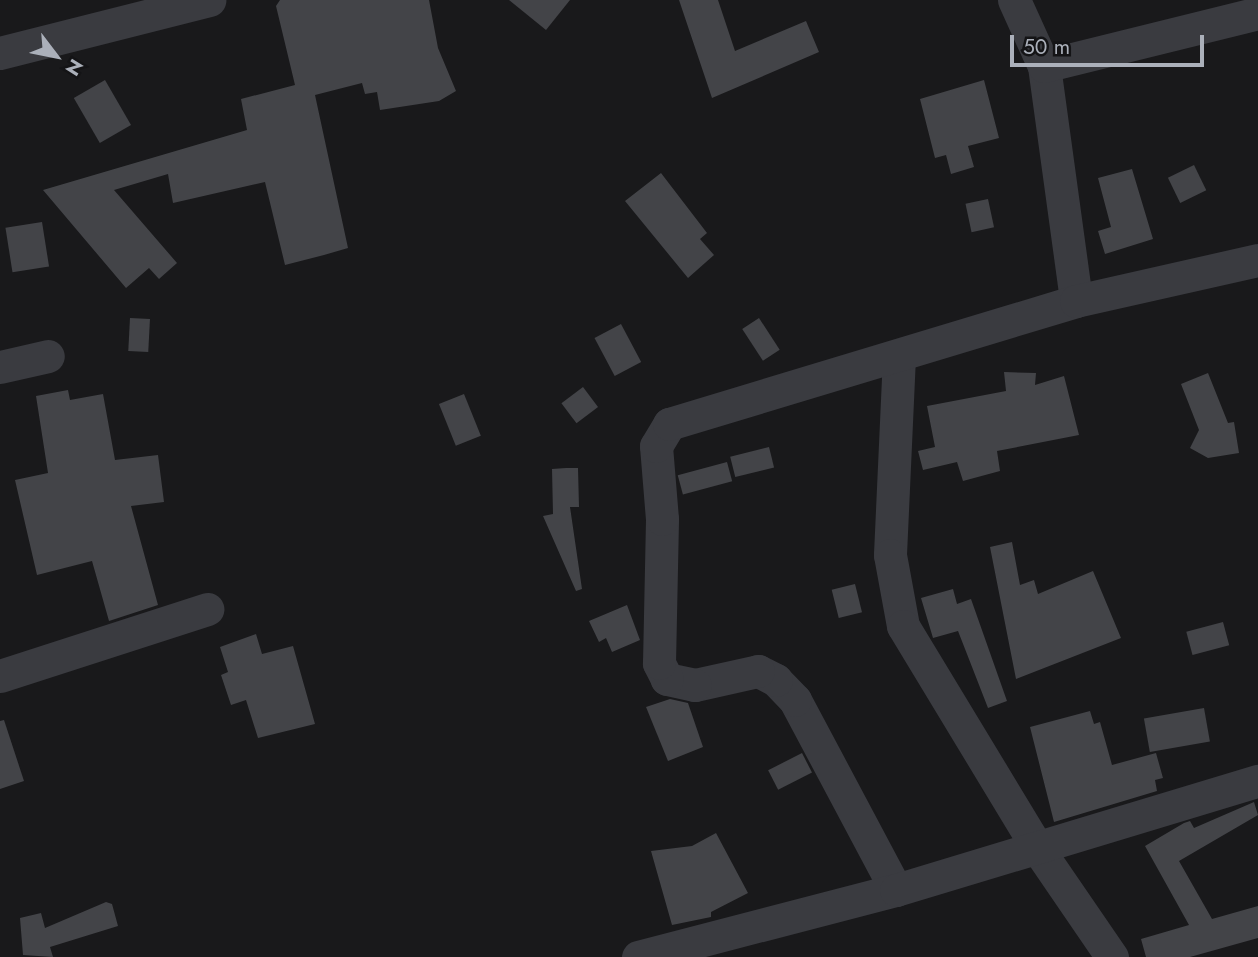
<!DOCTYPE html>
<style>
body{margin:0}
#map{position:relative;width:1258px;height:957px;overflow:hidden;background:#19191b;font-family:Jost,sans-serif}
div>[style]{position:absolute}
.building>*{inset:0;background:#434448;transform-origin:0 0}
.minor>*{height:33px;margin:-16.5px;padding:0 16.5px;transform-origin:16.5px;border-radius:16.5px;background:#3a3b40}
span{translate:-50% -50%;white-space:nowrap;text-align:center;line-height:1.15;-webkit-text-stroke:7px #141416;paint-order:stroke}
.north{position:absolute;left:21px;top:21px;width:70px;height:70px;-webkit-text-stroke:5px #141416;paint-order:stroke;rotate:122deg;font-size:19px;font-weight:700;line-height:28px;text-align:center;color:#abb0ba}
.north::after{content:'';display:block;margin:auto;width:24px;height:32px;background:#abb0ba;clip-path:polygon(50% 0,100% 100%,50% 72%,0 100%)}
.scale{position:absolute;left:1010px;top:35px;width:194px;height:32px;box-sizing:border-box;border:4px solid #abb0ba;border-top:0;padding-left:9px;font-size:21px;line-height:24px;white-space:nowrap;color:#abb0ba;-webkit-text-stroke:5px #141416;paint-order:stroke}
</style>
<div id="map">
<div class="building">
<i style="clip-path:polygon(280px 0,429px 0,438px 48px,456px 91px,439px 101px,380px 110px,377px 92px,365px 94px,362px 83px,315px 95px,348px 248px,324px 255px,285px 265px,265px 182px,173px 203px,168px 174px,114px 190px,177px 263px,159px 279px,149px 268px,126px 288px,43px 190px,247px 130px,241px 99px,295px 85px,276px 6px)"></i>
<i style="clip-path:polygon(509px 0,570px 0,546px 30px)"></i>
<i style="clip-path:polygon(679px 0,718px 0,735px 51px,806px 21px,819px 52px,712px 98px)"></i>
<i style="left:105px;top:80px;width:52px;height:36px;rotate:60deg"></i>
<i style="clip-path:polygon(984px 80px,999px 138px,968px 146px,974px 167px,951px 174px,946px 155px,935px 158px,920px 99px)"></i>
<i style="left:1194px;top:165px;width:28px;height:29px;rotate:64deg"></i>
<i style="clip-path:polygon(1132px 169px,1153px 239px,1105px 254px,1098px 231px,1111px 227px,1098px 178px)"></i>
<i style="clip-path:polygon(661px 173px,707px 233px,700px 239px,714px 255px,688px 278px,625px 201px)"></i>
<i style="left:988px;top:199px;width:29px;height:23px;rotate:78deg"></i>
<i style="left:42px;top:222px;width:45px;height:37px;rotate:81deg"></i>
<i style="left:130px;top:318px;width:20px;height:33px;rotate:3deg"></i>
<i style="left:759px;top:318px;width:38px;height:20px;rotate:57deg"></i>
<i style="left:621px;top:324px;width:43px;height:30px;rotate:62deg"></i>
<i style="clip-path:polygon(1004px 372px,1036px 373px,1035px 385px,1064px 376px,1079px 435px,997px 451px,1000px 471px,963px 481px,957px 462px,923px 470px,918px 451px,935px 447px,927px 406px,1006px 391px)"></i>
<i style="clip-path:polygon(1208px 373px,1228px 423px,1234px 422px,1239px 453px,1208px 458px,1190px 448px,1199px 430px,1181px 384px)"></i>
<i style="left:583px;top:387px;width:25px;height:27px;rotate:53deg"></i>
<i style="clip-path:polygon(68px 390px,70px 400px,103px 394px,115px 460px,158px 455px,164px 502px,131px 506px,158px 605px,109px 621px,92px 561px,37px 575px,15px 480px,48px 473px,36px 396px)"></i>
<i style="left:464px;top:394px;width:45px;height:27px;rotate:68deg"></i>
<i style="left:769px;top:447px;width:21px;height:40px;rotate:76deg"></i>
<i style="left:727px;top:462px;width:20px;height:51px;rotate:75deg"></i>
<i style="clip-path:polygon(566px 468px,578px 468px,579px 507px,570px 507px,582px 589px,576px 591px,543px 516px,553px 514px,552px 469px)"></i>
<i style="clip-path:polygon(1012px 542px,1020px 585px,1034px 580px,1038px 594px,1093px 571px,1121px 638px,1016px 679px,990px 547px)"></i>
<i style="left:855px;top:584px;width:29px;height:24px;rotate:76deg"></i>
<i style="clip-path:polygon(953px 589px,957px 604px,971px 599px,1007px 701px,988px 708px,958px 631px,933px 638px,921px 598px)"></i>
<i style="clip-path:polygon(627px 605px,640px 640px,612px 652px,606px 638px,599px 642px,589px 621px)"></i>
<i style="left:1223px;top:622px;width:24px;height:38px;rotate:75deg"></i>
<i style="clip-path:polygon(256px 634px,262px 654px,293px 646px,315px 724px,258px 738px,246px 700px,231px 705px,221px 675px,228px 672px,220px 647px)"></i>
<i style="clip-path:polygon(670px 699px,688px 703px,703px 747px,668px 761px,646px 707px)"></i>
<i style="left:1204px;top:708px;width:34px;height:61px;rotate:80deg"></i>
<i style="clip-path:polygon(1090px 711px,1094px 724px,1100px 722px,1112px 765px,1156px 753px,1163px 778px,1155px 780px,1157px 791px,1054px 822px,1030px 727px)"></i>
<i style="clip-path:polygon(4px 720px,24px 781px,0 789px,0 721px)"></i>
<i style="left:802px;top:753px;width:22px;height:38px;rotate:63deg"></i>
<i style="clip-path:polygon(1254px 802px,1258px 815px,1179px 861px,1212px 919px,1258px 906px,1258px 938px,1190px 957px,1146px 957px,1141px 939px,1189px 925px,1145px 846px,1184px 823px,1190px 821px,1194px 828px)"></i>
<i style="clip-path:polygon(716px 833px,748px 893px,711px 912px,711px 917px,672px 925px,651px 851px,692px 846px)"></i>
<i style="clip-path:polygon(106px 902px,112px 904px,118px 926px,50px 947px,53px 957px,23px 955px,20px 918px,41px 913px,45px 928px)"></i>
</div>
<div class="minor">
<i style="left:1014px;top:0;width:72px;rotate:65.6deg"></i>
<i style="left:1044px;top:66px;width:237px;rotate:82.2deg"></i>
<i style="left:0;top:53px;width:216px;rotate:-14.2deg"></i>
<i style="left:1044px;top:66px;width:220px;rotate:-13.9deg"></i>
<i style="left:899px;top:356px;width:199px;rotate:92.6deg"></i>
<i style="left:890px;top:555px;width:72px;rotate:79.6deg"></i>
<i style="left:903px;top:626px;width:261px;rotate:58.8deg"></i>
<i style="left:1038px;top:849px;width:131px;rotate:55.6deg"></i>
<i style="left:0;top:367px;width:49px;rotate:-12.9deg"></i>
<i style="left:0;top:676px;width:218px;rotate:-17.9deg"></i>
<i style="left:896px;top:890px;width:215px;rotate:-118deg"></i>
<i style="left:795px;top:700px;width:28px;rotate:-134deg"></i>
<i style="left:776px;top:680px;width:20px;rotate:-153deg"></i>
<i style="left:758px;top:671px;width:65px;rotate:167.5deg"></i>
<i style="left:695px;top:685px;width:29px;rotate:-168deg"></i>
<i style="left:667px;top:679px;width:18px;rotate:-117deg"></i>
<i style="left:659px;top:663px;width:144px;rotate:-88.8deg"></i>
<i style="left:662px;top:519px;width:73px;rotate:-94.7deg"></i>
<i style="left:656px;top:446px;width:26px;rotate:-59deg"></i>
<i style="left:669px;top:424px;width:425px;rotate:-16.8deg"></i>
<i style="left:1076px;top:301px;width:187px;rotate:-12.7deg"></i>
<i style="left:638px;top:957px;width:267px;rotate:-14.6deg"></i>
<i style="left:896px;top:890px;width:378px;rotate:-16.8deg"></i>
</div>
<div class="north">N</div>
<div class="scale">50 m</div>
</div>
